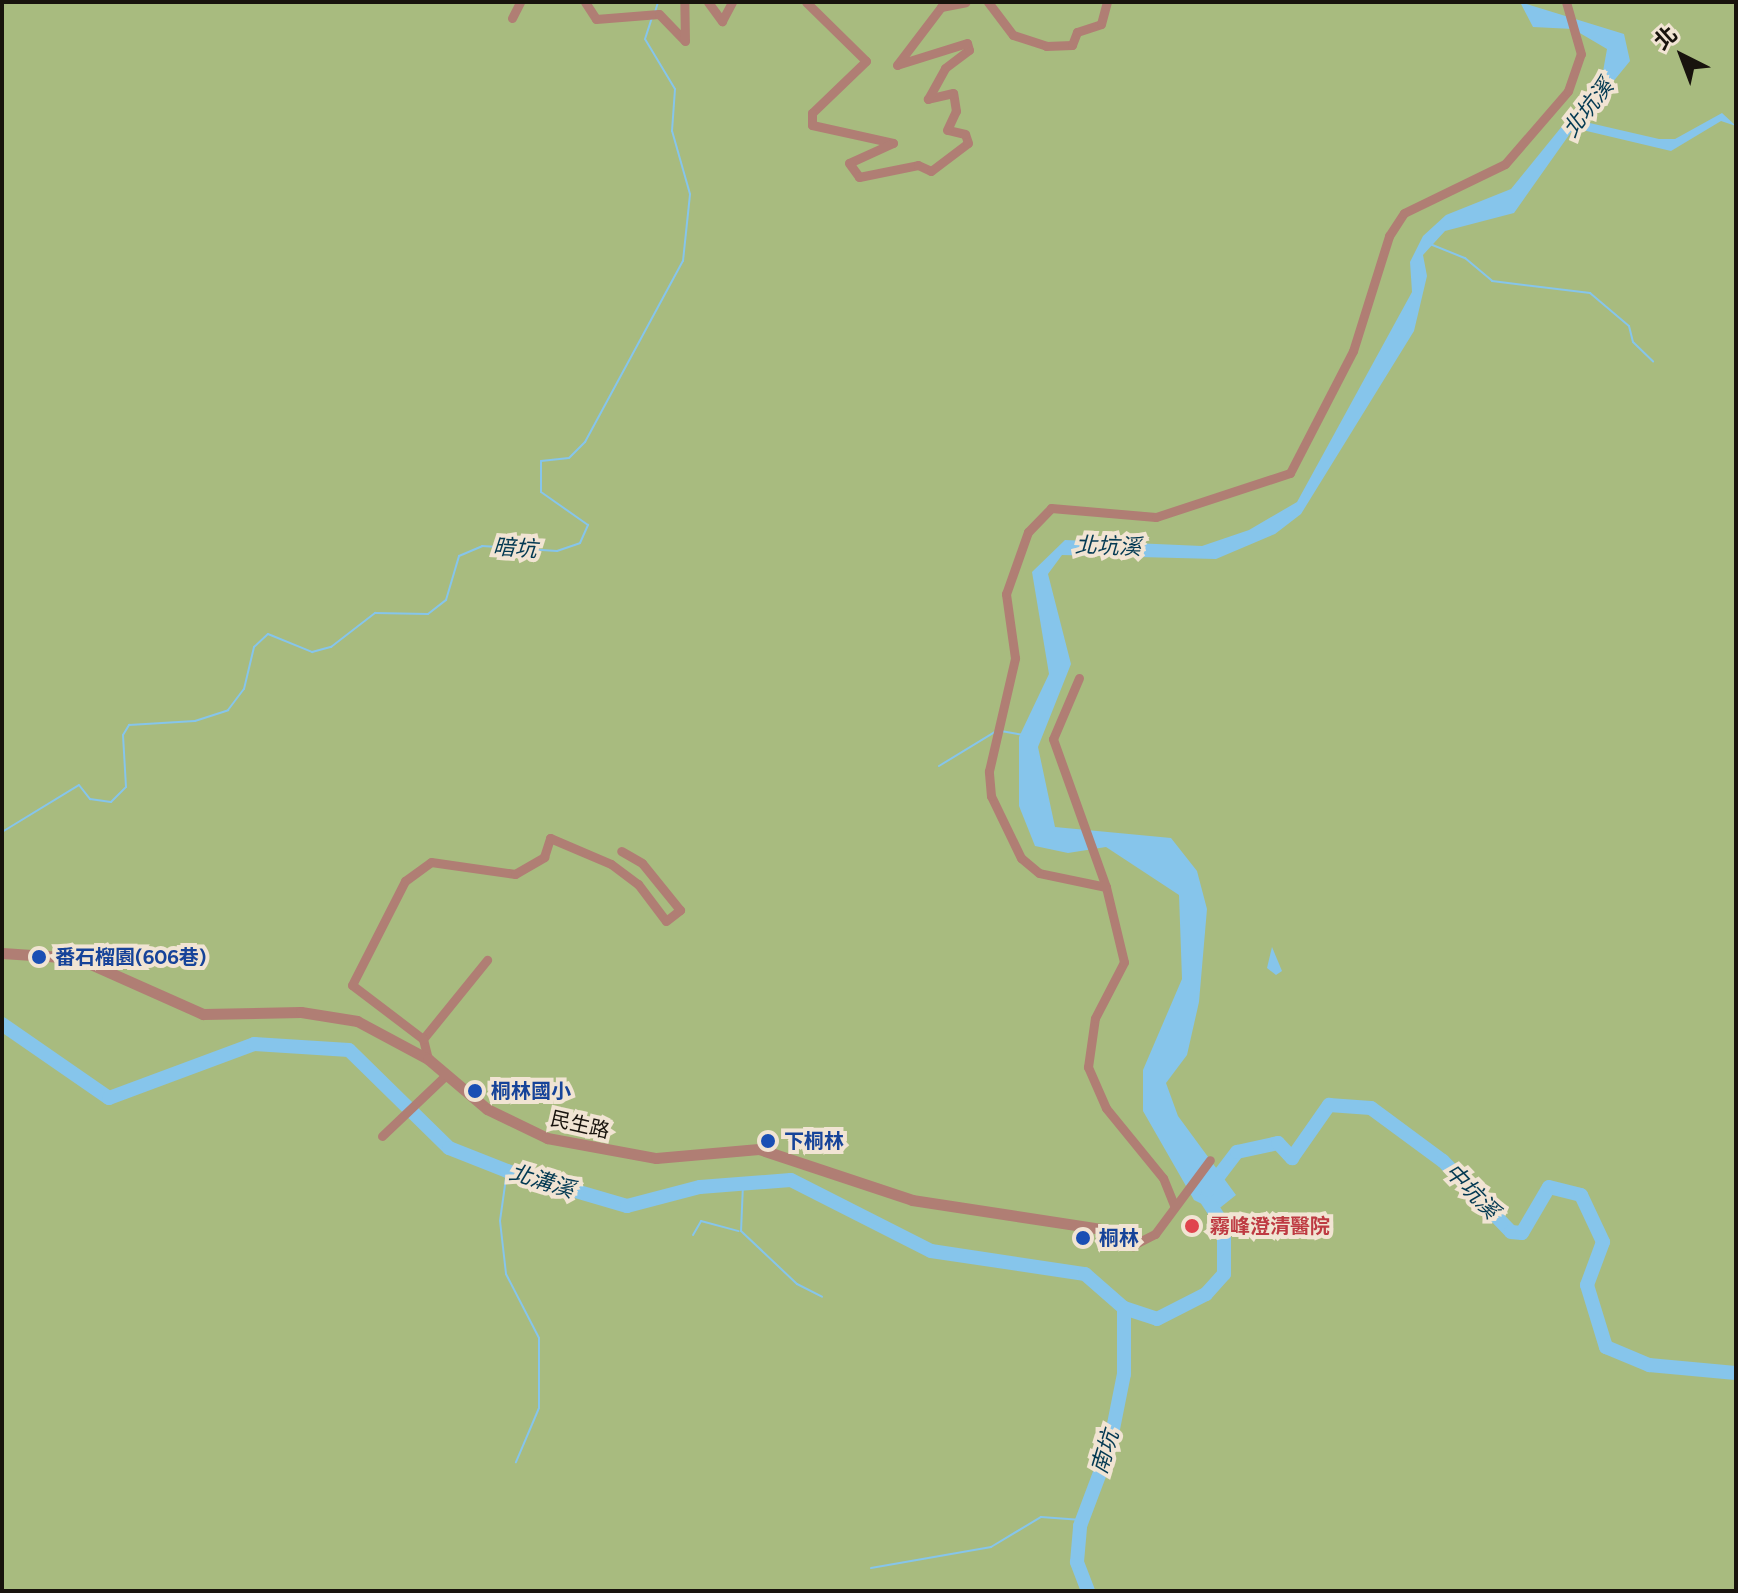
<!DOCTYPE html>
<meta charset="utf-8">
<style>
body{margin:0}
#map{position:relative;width:1738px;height:1593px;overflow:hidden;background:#f1e4d3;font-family:Figtree,"Noto Sans TC",sans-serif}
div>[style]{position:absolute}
.forest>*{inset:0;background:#a8bb7f;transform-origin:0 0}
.water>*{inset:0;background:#86c5eb}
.stream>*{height:2px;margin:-1px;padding:0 1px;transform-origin:1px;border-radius:1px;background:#86c5eb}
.river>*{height:14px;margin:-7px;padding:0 7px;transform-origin:7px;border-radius:7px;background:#86c5eb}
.minor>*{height:9px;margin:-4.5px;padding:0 4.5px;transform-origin:4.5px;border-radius:4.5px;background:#b07e74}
.tertiary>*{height:11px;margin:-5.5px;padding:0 5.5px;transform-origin:5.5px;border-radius:5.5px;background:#b07e74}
.dots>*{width:22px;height:22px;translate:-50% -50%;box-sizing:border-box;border:4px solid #f1e4d3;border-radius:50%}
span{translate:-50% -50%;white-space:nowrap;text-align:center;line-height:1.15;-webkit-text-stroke:8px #f1e4d3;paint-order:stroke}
.transit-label{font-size:20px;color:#164399;font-weight:700}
.left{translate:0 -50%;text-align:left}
.street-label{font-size:20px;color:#18130d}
.health-label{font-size:20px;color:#be3a42;font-weight:700}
.water-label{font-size:22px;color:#033952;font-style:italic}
.frame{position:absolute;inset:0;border:4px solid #18130d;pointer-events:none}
.north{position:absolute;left:1642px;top:16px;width:80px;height:80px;-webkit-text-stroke:6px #f1e4d3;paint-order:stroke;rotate:318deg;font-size:22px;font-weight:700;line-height:32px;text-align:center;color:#18130d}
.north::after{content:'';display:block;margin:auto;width:28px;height:36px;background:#18130d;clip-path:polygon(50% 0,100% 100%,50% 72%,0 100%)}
</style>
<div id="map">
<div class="forest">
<i style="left:2px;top:2px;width:1734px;height:1589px"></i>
</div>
<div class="water">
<i style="clip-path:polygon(1520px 2px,1624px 34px,1630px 61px,1581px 121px,1659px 139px,1675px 139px,1722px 113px,1736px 126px,1721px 121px,1671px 151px,1574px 128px,1514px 213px,1445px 231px,1423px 255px,1427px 276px,1414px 331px,1301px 514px,1275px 534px,1216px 559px,1062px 555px,1048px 574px,1071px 664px,1038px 747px,1055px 827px,1171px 838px,1197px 871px,1207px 909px,1199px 1002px,1187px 1055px,1166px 1083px,1178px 1116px,1236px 1195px,1216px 1211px,1194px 1200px,1143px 1111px,1143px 1070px,1182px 979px,1179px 895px,1106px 847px,1068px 853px,1035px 846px,1019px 806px,1019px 737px,1049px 674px,1032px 572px,1065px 540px,1202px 546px,1249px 530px,1297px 502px,1412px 292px,1410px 262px,1423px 236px,1446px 215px,1511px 189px,1602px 77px,1607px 49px,1573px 29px,1533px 27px)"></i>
<i style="clip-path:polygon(1272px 947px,1282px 971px,1276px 975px,1267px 968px)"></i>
</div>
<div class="stream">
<i style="left:655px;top:12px;width:10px;rotate:-73deg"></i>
<i style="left:1430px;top:244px;width:38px;rotate:22deg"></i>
<i style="left:1465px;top:258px;width:35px;rotate:40deg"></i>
<i style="left:1492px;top:281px;width:99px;rotate:7deg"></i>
<i style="left:1590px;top:293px;width:51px;rotate:40.2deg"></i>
<i style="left:1629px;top:326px;width:16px;rotate:76deg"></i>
<i style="left:1633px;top:342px;width:28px;rotate:44deg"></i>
<i style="left:1001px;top:731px;width:22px;rotate:10deg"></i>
<i style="left:939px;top:766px;width:66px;rotate:-31.3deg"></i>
<i style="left:2px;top:832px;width:90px;rotate:-31.4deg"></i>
<i style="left:79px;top:785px;width:18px;rotate:52deg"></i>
<i style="left:90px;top:799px;width:21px;rotate:8deg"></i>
<i style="left:111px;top:802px;width:21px;rotate:-45deg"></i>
<i style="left:126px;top:787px;width:52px;rotate:-93.3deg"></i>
<i style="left:123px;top:735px;width:12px;rotate:-59deg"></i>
<i style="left:129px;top:725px;width:66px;rotate:-3.5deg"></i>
<i style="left:195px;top:721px;width:35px;rotate:-18deg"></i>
<i style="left:228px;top:710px;width:26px;rotate:-53deg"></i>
<i style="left:244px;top:689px;width:43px;rotate:-76.6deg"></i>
<i style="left:254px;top:647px;width:19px;rotate:-43deg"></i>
<i style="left:268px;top:634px;width:48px;rotate:22.2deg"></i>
<i style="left:312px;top:652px;width:20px;rotate:-15deg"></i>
<i style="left:331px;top:647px;width:56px;rotate:-37.7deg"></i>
<i style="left:375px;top:613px;width:53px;rotate:1.1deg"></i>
<i style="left:428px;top:614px;width:23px;rotate:-38deg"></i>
<i style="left:446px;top:600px;width:46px;rotate:-73.5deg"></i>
<i style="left:459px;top:556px;width:25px;rotate:-23deg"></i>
<i style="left:482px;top:546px;width:75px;rotate:3.8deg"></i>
<i style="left:557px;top:551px;width:24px;rotate:-19deg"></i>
<i style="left:580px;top:543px;width:20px;rotate:-66deg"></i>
<i style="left:588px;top:525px;width:57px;rotate:-144.9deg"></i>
<i style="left:541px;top:492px;width:31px;rotate:-90deg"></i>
<i style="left:541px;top:461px;width:28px;rotate:-6deg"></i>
<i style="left:569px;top:458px;width:23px;rotate:-45deg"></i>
<i style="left:585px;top:442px;width:206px;rotate:-61.6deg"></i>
<i style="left:683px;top:261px;width:67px;rotate:-84deg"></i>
<i style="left:690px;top:194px;width:66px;rotate:-105.9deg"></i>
<i style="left:672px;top:131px;width:42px;rotate:-85.9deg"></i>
<i style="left:675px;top:89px;width:58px;rotate:-121deg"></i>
<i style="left:645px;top:39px;width:22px;rotate:-72deg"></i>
<i style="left:507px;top:1171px;width:50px;rotate:98deg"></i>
<i style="left:500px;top:1221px;width:53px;rotate:83.5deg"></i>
<i style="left:506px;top:1274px;width:72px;rotate:62.7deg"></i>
<i style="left:539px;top:1338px;width:70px;rotate:90deg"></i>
<i style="left:539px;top:1408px;width:59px;rotate:113.1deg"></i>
<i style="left:743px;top:1184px;width:47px;rotate:92.4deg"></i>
<i style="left:741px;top:1231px;width:77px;rotate:43.4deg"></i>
<i style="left:797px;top:1284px;width:28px;rotate:27deg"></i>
<i style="left:693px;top:1235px;width:16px;rotate:-60deg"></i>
<i style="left:701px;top:1221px;width:39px;rotate:15deg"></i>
<i style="left:871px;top:1568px;width:122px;rotate:-9.9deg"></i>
<i style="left:991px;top:1547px;width:58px;rotate:-31deg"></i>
<i style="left:1041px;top:1517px;width:41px;rotate:4.2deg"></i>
</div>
<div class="river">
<i style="left:2px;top:1024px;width:130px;rotate:34.7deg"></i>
<i style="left:109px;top:1098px;width:155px;rotate:-20.4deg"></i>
<i style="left:254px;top:1044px;width:95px;rotate:3.6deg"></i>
<i style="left:349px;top:1050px;width:140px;rotate:44.4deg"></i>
<i style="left:449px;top:1148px;width:62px;rotate:21.6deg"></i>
<i style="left:507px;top:1171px;width:125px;rotate:16.3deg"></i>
<i style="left:627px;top:1206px;width:75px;rotate:-14.6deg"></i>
<i style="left:700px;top:1187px;width:91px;rotate:-4.4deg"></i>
<i style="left:791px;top:1180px;width:157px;rotate:26.9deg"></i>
<i style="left:931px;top:1251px;width:156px;rotate:8.5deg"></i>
<i style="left:1085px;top:1274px;width:52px;rotate:41.1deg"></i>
<i style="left:1124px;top:1308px;width:35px;rotate:18deg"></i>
<i style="left:1157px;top:1319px;width:55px;rotate:-27deg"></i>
<i style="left:1206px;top:1294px;width:27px;rotate:-48deg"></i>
<i style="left:1224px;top:1274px;width:48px;rotate:-90deg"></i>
<i style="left:1224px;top:1226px;width:33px;rotate:-123deg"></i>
<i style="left:1208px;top:1190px;width:48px;rotate:-52.7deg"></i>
<i style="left:1237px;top:1152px;width:42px;rotate:-12.4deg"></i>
<i style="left:1278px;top:1143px;width:21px;rotate:47deg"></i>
<i style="left:1292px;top:1158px;width:65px;rotate:-55.1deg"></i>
<i style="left:1329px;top:1105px;width:42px;rotate:4.1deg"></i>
<i style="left:1371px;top:1108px;width:89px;rotate:36.4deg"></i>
<i style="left:1443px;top:1161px;width:98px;rotate:46.2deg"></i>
<i style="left:1511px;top:1232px;width:11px;rotate:5deg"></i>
<i style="left:1522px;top:1233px;width:53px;rotate:-59.6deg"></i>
<i style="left:1549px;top:1187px;width:33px;rotate:14deg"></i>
<i style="left:1581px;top:1195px;width:52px;rotate:64.9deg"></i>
<i style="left:1603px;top:1242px;width:46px;rotate:110.4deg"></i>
<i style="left:1587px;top:1285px;width:65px;rotate:73deg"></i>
<i style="left:1606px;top:1347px;width:47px;rotate:22.7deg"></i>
<i style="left:1649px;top:1365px;width:87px;rotate:5.3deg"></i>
<i style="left:1088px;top:1591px;width:31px;rotate:-111deg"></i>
<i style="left:1077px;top:1562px;width:36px;rotate:-85deg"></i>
<i style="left:1080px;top:1526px;width:82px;rotate:-69.4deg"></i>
<i style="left:1109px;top:1449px;width:76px;rotate:-78.7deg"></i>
<i style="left:1124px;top:1374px;width:66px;rotate:-90deg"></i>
</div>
<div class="minor">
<i style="left:585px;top:2px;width:20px;rotate:57deg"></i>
<i style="left:596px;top:19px;width:63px;rotate:-4.5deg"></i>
<i style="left:659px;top:14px;width:37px;rotate:46deg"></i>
<i style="left:685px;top:41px;width:39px;rotate:-91deg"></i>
<i style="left:708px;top:2px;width:24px;rotate:54deg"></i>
<i style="left:722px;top:21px;width:21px;rotate:-62deg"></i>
<i style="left:806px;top:2px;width:84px;rotate:44.5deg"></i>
<i style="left:866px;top:61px;width:75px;rotate:136.1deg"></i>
<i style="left:812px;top:113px;width:12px;rotate:90deg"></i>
<i style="left:812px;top:125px;width:83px;rotate:12.5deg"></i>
<i style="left:893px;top:143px;width:48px;rotate:155.6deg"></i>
<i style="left:849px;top:163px;width:17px;rotate:54deg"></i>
<i style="left:859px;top:177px;width:60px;rotate:-11.5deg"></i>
<i style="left:918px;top:165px;width:14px;rotate:25deg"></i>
<i style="left:931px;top:171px;width:46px;rotate:-37.1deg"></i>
<i style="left:968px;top:143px;width:9px;rotate:-108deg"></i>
<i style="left:965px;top:134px;width:18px;rotate:-167deg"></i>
<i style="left:947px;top:130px;width:21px;rotate:-65deg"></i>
<i style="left:956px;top:111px;width:18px;rotate:-99deg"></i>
<i style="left:953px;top:93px;width:26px;rotate:167deg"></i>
<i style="left:928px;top:99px;width:35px;rotate:-61deg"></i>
<i style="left:945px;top:68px;width:30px;rotate:-37deg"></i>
<i style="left:969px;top:50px;width:7px;rotate:-106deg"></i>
<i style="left:967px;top:43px;width:73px;rotate:162.6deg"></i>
<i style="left:897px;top:65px;width:73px;rotate:-52.8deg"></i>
<i style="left:941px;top:7px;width:25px;rotate:-11deg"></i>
<i style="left:988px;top:2px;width:41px;rotate:52.9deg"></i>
<i style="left:1013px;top:35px;width:35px;rotate:18deg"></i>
<i style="left:1046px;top:46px;width:26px;rotate:-2deg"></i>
<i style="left:1072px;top:45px;width:14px;rotate:-69deg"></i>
<i style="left:1077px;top:32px;width:25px;rotate:-18deg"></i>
<i style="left:1101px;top:24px;width:23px;rotate:-75deg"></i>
<i style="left:512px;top:18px;width:18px;rotate:-63deg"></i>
<i style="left:1079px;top:678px;width:66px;rotate:113.1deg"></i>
<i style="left:1053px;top:739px;width:157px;rotate:70.3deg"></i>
<i style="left:423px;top:1039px;width:102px;rotate:-51deg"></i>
<i style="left:428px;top:1059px;width:21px;rotate:-104deg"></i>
<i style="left:423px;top:1039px;width:89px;rotate:-142.7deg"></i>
<i style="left:352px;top:985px;width:117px;rotate:-63deg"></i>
<i style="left:405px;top:881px;width:32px;rotate:-36deg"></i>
<i style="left:431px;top:862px;width:85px;rotate:8.1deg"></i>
<i style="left:515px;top:874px;width:34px;rotate:-30deg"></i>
<i style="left:544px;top:857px;width:20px;rotate:-72deg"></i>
<i style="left:550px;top:838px;width:66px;rotate:23.1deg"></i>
<i style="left:611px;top:864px;width:34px;rotate:37deg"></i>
<i style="left:638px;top:884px;width:46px;rotate:52.9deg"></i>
<i style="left:666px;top:921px;width:18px;rotate:-38deg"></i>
<i style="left:680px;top:910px;width:60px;rotate:-129deg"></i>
<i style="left:642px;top:863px;width:24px;rotate:-150deg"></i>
<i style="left:382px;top:1136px;width:87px;rotate:-43.6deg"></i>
<i style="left:1174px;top:1205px;width:29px;rotate:-112deg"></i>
<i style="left:1163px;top:1178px;width:90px;rotate:-129.2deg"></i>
<i style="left:1106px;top:1108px;width:45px;rotate:-113.7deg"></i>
<i style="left:1088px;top:1067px;width:49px;rotate:-81.9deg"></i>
<i style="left:1095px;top:1018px;width:63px;rotate:-62.6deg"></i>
<i style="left:1124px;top:962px;width:77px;rotate:-103.5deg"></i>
<i style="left:1106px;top:887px;width:68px;rotate:-168.2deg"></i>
<i style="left:1039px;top:873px;width:23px;rotate:-140deg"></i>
<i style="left:1021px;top:858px;width:69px;rotate:-115.8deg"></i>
<i style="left:991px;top:796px;width:25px;rotate:-95deg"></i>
<i style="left:989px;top:771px;width:116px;rotate:-77deg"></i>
<i style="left:1015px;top:658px;width:65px;rotate:-98deg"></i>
<i style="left:1006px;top:594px;width:66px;rotate:-70.5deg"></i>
<i style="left:1028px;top:532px;width:33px;rotate:-46deg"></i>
<i style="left:1051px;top:508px;width:105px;rotate:4.9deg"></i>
<i style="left:1156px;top:517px;width:141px;rotate:-18.2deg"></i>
<i style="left:1290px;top:473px;width:137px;rotate:-62.7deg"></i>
<i style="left:1353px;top:351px;width:121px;rotate:-72.6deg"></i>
<i style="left:1389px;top:236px;width:27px;rotate:-57deg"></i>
<i style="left:1404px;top:213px;width:112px;rotate:-25.9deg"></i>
<i style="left:1505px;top:164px;width:96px;rotate:-49.2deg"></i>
<i style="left:1568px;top:91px;width:39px;rotate:-71deg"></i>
<i style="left:1581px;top:54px;width:54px;rotate:-106.1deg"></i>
<i style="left:1133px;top:1245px;width:25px;rotate:-27deg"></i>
<i style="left:1155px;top:1234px;width:92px;rotate:-53.4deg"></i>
</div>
<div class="tertiary">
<i style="left:2px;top:953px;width:75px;rotate:3.8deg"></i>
<i style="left:77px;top:958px;width:138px;rotate:24deg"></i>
<i style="left:203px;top:1014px;width:98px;rotate:-1.2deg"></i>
<i style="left:301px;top:1012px;width:57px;rotate:9.1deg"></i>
<i style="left:357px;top:1021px;width:81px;rotate:28.2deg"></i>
<i style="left:428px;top:1059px;width:77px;rotate:40.3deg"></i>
<i style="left:487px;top:1109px;width:67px;rotate:25.8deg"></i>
<i style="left:547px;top:1138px;width:111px;rotate:10.4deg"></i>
<i style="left:656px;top:1158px;width:103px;rotate:-5deg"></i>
<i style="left:759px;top:1149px;width:161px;rotate:18.4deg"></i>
<i style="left:912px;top:1200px;width:191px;rotate:8.7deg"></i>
<i style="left:1101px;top:1229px;width:36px;rotate:27deg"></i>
</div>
<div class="dots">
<i style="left:39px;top:957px;background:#1a4fb4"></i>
<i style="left:475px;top:1091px;background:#1a4fb4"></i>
<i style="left:768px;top:1141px;background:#1a4fb4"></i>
<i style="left:1192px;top:1226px;background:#e0444e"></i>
<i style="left:1083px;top:1238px;background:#1a4fb4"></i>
</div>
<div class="transit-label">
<span class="left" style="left:55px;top:957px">番石榴園(606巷)</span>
<span class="left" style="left:491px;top:1091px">桐林國小</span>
<span class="left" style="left:784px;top:1141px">下桐林</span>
<span class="left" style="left:1099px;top:1238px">桐林</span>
</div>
<div class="street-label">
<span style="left:580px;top:1125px;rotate:13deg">民生路</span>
</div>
<div class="health-label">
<span class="left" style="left:1210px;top:1226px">霧峰澄清醫院</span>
</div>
<div class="water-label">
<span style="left:1588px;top:108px;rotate:-52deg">北坑溪</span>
<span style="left:1108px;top:546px;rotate:2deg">北坑溪</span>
<span style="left:515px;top:548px;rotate:4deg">暗坑</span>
<span style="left:542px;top:1181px;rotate:17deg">北溝溪</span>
<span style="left:1472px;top:1191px;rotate:46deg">中坑溪</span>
<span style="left:1105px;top:1452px;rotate:-73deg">南坑</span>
</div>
<div class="frame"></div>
<div class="north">北</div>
</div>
